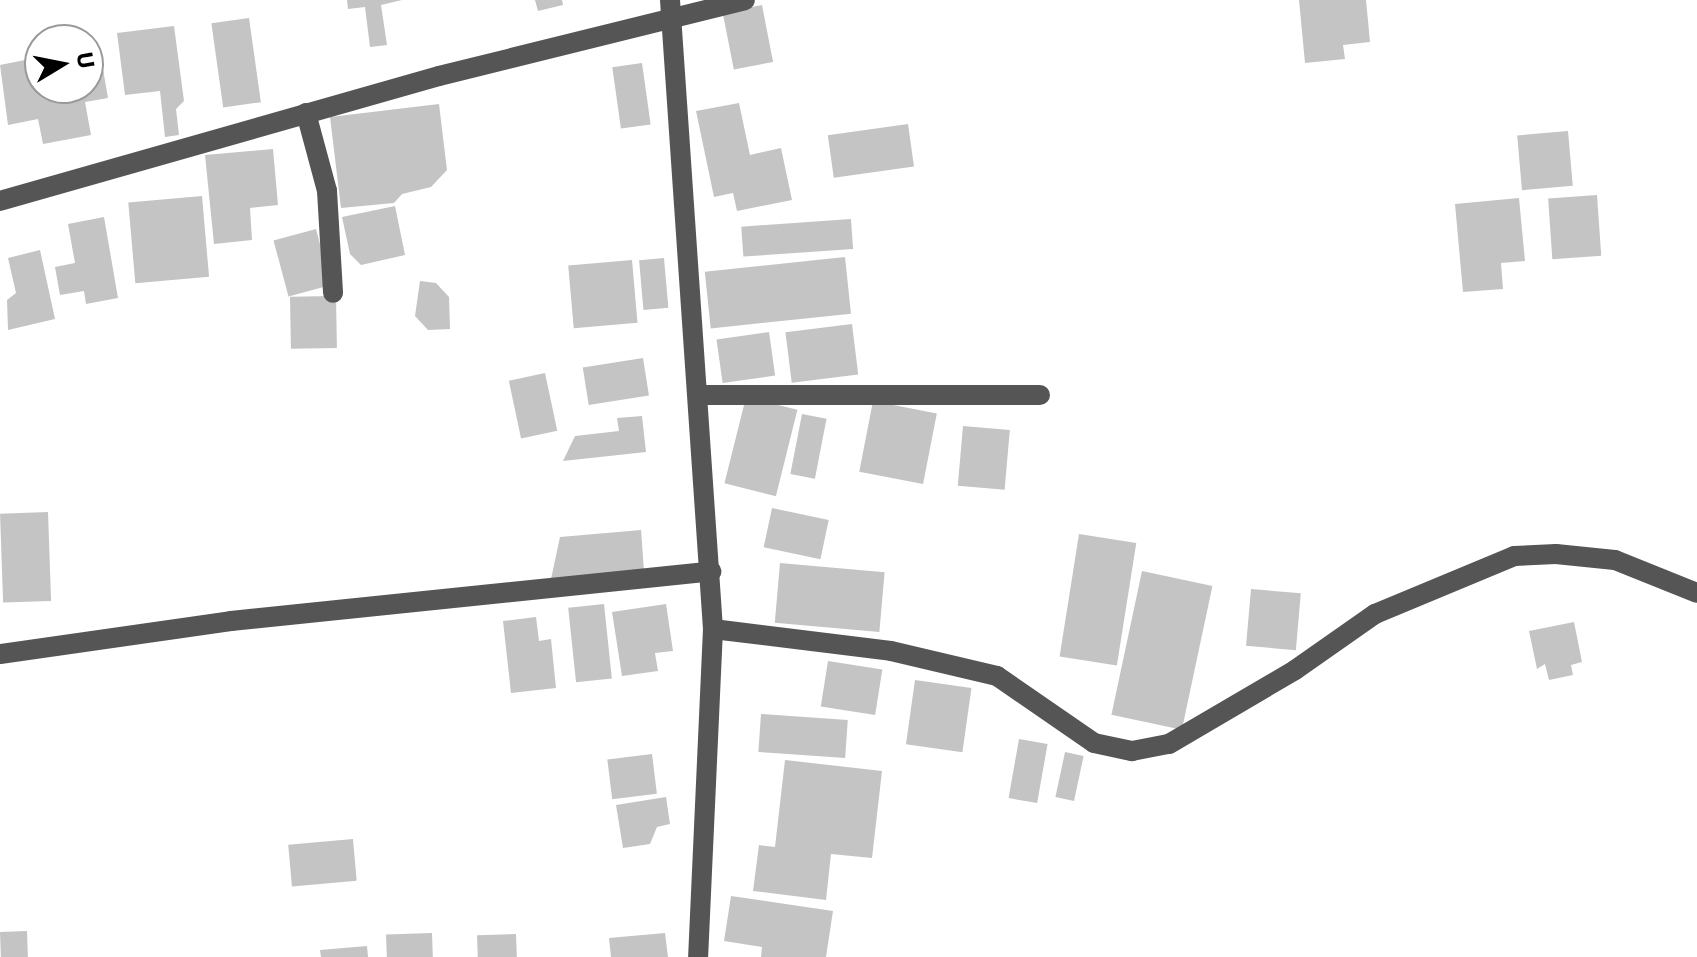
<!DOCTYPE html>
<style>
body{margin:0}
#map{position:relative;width:1697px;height:957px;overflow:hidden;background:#fff;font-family:Commissioner,sans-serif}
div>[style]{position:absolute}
.building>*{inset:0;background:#c4c4c4;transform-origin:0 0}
.minor>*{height:20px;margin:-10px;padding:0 10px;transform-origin:10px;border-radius:10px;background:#555}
span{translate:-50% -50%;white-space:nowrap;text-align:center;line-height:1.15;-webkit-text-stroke:7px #fff;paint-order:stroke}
.north{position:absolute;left:24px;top:24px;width:80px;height:80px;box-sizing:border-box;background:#fff;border:2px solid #999;border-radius:50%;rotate:80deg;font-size:22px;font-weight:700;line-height:32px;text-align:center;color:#000}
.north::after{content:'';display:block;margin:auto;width:28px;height:36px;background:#000;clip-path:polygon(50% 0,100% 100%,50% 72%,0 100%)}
</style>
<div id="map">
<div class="building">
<i style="clip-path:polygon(347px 0,402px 0,381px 5px,387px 45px,370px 47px,365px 7px,348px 9px)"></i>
<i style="clip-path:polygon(535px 0,562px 0,563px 5px,538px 11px)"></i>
<i style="clip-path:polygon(1299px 0,1366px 0,1370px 42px,1343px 45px,1345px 59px,1305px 63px)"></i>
<i style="left:762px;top:5px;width:58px;height:40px;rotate:79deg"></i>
<i style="left:249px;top:18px;width:85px;height:38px;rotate:82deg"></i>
<i style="clip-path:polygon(174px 26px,184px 101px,176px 109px,179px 135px,165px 137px,160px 91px,125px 95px,117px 33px)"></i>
<i style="clip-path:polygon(99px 46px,108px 98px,85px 102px,91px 135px,43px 144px,38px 119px,8px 125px,0 65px,40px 57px,40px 88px,88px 88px,88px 48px)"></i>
<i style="left:642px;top:63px;width:62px;height:30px;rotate:82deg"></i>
<i style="clip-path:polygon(739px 103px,750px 155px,781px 148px,792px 200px,737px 211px,733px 193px,714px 197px,696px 111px)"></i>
<i style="clip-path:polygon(439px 104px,447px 170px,431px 187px,402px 194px,394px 203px,341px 208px,330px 117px)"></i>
<i style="left:908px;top:124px;width:43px;height:81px;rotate:82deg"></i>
<i style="left:1568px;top:131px;width:55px;height:51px;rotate:85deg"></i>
<i style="clip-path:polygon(273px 149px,278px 205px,250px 208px,252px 240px,214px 244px,205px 155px)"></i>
<i style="left:1597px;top:195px;width:61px;height:49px;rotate:86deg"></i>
<i style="left:202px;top:196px;width:81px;height:74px;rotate:85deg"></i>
<i style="clip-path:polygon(1519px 198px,1525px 261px,1501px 263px,1503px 289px,1463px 292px,1455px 204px)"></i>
<i style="clip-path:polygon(395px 206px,405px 255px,361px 265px,350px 254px,342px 217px)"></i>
<i style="clip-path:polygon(104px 217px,118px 298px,86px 304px,84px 291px,60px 295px,55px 267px,75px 263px,68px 224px)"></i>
<i style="left:851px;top:219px;width:30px;height:110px;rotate:86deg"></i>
<i style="left:316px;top:229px;width:58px;height:44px;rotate:75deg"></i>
<i style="clip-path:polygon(40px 250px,55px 319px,8px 330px,7px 300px,16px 293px,8px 258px)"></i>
<i style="left:845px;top:257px;width:57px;height:141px;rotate:84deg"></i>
<i style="left:664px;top:258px;width:50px;height:25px;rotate:85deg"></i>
<i style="left:632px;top:260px;width:63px;height:64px;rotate:85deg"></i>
<i style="clip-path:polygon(420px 281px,436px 283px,449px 297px,450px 329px,428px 330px,415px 316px)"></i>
<i style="left:336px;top:296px;width:52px;height:46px;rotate:89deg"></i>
<i style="left:852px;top:324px;width:51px;height:67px;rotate:83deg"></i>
<i style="left:769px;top:332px;width:44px;height:53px;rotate:82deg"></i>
<i style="left:643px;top:358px;width:38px;height:61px;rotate:81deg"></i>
<i style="left:545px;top:373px;width:59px;height:37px;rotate:78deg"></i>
<i style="left:746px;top:397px;width:53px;height:89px;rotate:14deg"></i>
<i style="left:873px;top:401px;width:65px;height:72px;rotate:11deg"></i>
<i style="left:802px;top:414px;width:25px;height:61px;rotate:11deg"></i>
<i style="clip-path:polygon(642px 416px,646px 452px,563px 461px,575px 436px,619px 431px,617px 418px)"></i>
<i style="left:963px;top:426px;width:47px;height:60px;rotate:5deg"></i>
<i style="left:772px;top:508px;width:58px;height:40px;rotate:12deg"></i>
<i style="left:48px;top:512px;width:89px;height:48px;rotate:88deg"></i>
<i style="clip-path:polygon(641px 530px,644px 571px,551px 579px,560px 537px)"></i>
<i style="left:1079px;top:534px;width:58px;height:124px;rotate:9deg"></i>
<i style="left:780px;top:563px;width:105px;height:60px;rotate:5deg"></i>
<i style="left:1142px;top:571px;width:72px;height:147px;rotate:12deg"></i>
<i style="left:1251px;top:589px;width:50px;height:57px;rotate:5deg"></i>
<i style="left:604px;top:604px;width:75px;height:36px;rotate:84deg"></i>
<i style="clip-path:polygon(666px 604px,673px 651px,655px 653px,658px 671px,622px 676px,612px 612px)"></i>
<i style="clip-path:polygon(536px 617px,539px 641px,551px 639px,556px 688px,511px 693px,503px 621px)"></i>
<i style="clip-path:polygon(1574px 622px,1582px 662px,1571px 665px,1573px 675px,1549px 680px,1545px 664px,1537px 669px,1529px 631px)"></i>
<i style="left:828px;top:661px;width:55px;height:46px;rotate:9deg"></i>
<i style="left:915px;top:680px;width:57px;height:65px;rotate:8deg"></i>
<i style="left:761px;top:714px;width:87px;height:38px;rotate:4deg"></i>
<i style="left:1019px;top:739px;width:29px;height:60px;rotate:10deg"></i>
<i style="left:1065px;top:752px;width:19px;height:46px;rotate:12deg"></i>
<i style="left:652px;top:754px;width:40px;height:45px;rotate:83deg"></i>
<i style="clip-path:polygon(785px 760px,882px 771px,872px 858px,831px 854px,826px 900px,753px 891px,759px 845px,775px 847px)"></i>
<i style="clip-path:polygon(666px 797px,670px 824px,657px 827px,650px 844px,623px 848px,616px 805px)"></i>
<i style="left:353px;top:839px;width:42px;height:65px;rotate:85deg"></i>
<i style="clip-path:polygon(731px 896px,833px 911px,826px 957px,761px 957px,762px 947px,724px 941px)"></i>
<i style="left:27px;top:931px;width:26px;height:27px;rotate:88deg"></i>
<i style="left:432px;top:933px;width:24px;height:46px;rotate:88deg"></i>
<i style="clip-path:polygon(665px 933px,668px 957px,611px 957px,609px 938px)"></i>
<i style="left:516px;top:934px;width:23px;height:39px;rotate:88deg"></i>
<i style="clip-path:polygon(367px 946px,368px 957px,321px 957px,320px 950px)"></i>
</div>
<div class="minor">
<i style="left:670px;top:0;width:630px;rotate:86.09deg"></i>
<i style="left:713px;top:629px;width:328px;rotate:92.6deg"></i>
<i style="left:306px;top:113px;width:81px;rotate:74.9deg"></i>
<i style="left:327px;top:191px;width:102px;rotate:86.6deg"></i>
<i style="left:0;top:201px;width:456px;rotate:-15.9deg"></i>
<i style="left:439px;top:76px;width:315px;rotate:-13.9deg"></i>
<i style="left:698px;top:395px;width:342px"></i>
<i style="left:713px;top:629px;width:179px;rotate:7deg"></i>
<i style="left:891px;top:651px;width:109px;rotate:13.3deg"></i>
<i style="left:997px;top:676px;width:118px;rotate:34.6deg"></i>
<i style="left:1094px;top:743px;width:39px;rotate:12deg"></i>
<i style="left:1132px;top:751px;width:38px;rotate:-11deg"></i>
<i style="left:1169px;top:744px;width:146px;rotate:-30.4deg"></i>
<i style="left:1295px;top:670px;width:98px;rotate:-35deg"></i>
<i style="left:1375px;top:614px;width:151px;rotate:-22.6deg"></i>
<i style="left:1514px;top:556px;width:42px;rotate:-2.7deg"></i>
<i style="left:1556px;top:554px;width:59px;rotate:5.8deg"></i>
<i style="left:1615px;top:560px;width:88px;rotate:21.9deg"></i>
<i style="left:0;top:654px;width:233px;rotate:-8.1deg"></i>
<i style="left:231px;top:621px;width:483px;rotate:-5.9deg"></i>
</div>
<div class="north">U</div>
</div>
